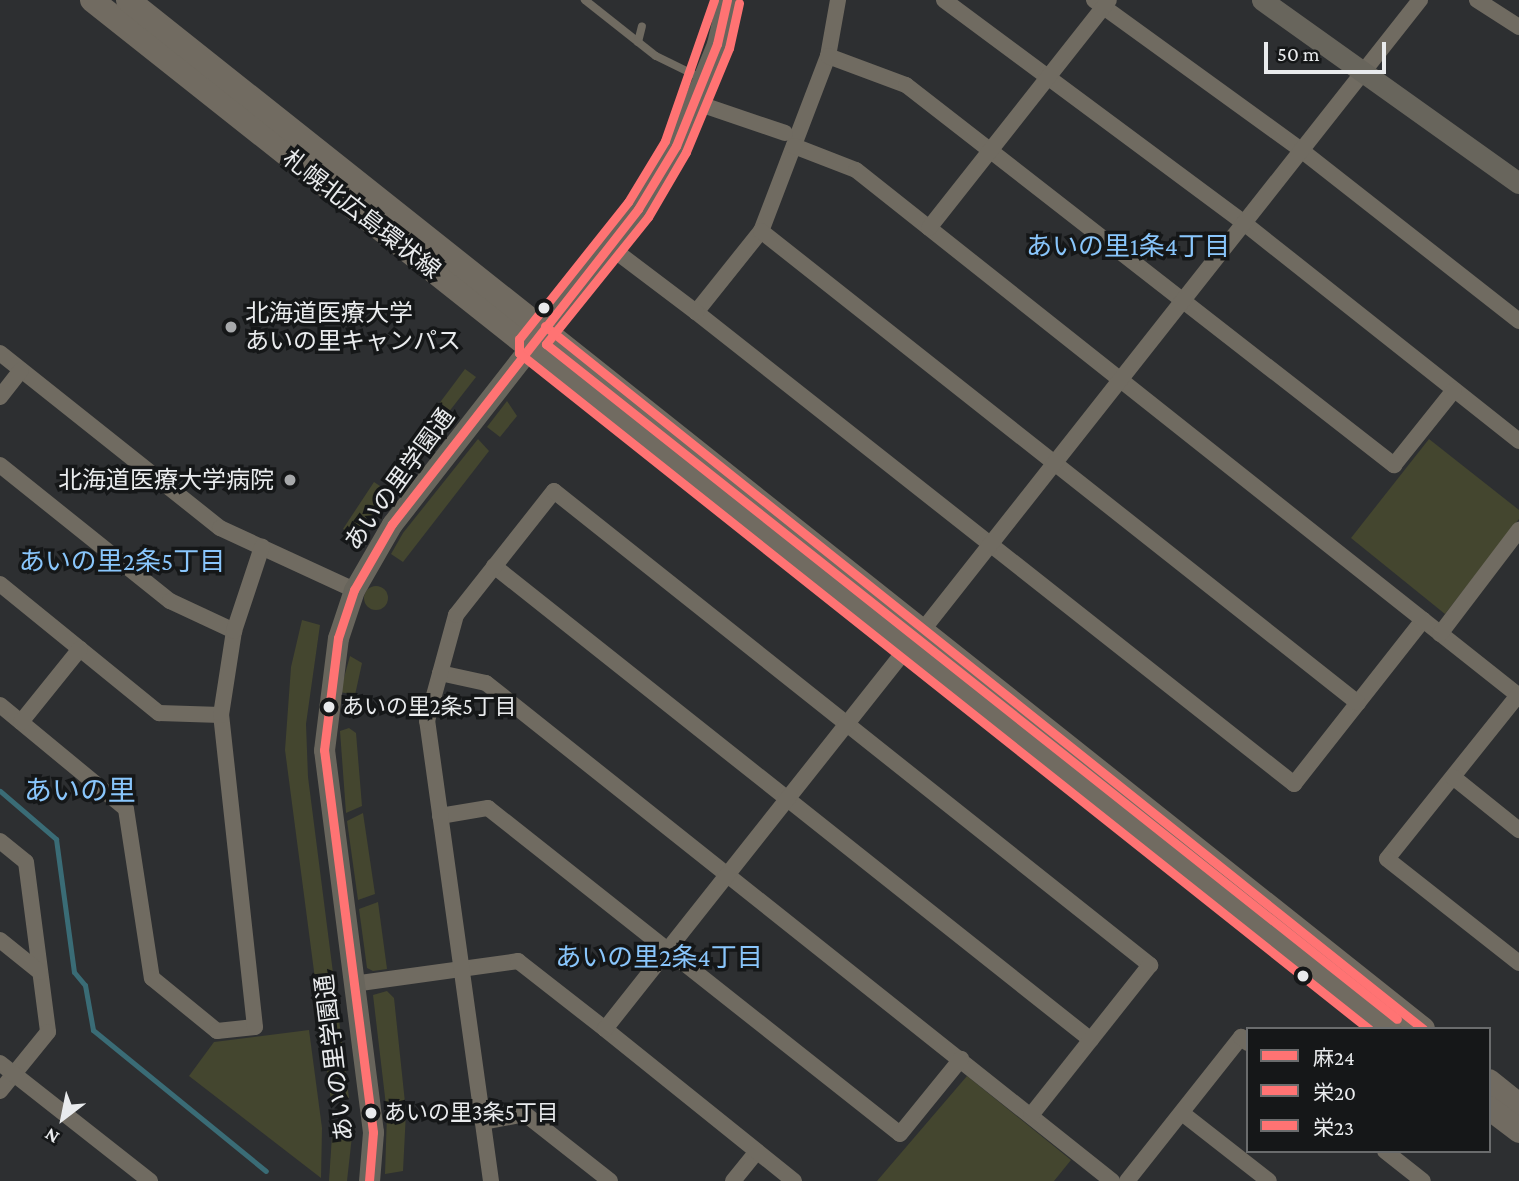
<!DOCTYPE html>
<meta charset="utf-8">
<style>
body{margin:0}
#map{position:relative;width:1519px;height:1181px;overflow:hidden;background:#2d2f31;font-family:"Crimson Pro","Noto Sans JP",serif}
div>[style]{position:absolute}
.green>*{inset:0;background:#44462f}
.round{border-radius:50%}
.stream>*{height:5px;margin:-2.5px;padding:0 2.5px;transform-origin:2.5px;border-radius:2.5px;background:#3a6c76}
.lane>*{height:8px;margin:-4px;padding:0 4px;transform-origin:4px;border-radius:4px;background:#706b61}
.street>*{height:16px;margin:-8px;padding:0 8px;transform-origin:8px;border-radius:8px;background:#706b61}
.secondary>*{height:21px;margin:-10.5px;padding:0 10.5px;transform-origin:10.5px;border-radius:10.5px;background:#68655c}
.primary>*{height:24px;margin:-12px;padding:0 12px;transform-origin:12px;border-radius:12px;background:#716b61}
.bus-1>*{height:9px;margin:-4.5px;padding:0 4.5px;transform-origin:4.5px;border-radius:4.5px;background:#ff7373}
.bus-2>*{height:9px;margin:-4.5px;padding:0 4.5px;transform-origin:4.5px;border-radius:4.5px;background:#ff7373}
.bus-3>*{height:9px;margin:-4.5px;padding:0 4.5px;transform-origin:4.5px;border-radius:4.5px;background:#ff7373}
.dots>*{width:19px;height:19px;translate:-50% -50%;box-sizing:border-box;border:4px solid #151718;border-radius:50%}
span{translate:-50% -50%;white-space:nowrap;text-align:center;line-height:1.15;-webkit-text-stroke:7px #151718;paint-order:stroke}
.bus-label{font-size:22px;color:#e9ebed}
.left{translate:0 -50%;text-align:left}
.street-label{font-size:24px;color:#e9ebed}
.poi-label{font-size:24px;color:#e9ebed}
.right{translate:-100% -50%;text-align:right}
.neighbourhood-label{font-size:26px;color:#89c6fc}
.quarter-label{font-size:28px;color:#89c6fc}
.legend{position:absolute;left:1246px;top:1027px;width:245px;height:126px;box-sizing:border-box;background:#151718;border:2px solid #6a6c6d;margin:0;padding:9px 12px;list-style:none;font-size:21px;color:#e9ebed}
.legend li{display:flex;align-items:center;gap:14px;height:35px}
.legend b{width:35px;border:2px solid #6a6c6d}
.north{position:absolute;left:28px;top:1083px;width:70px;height:70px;-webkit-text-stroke:5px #151718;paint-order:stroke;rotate:212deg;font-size:19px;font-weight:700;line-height:28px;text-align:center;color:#e9ebed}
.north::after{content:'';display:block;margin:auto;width:24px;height:32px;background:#e9ebed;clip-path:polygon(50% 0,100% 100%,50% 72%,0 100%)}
.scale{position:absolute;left:1264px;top:42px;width:122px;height:32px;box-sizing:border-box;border:4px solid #e9ebed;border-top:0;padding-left:9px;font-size:21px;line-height:24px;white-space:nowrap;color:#e9ebed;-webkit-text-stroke:5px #151718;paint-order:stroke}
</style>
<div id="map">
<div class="green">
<i style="clip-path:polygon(465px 369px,476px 377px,413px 458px,403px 452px)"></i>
<i style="clip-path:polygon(507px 401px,517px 416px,500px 437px,487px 427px)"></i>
<i style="clip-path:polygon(478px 439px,489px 451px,403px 562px,391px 554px,403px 533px)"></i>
<i style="clip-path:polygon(1429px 439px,1519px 510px,1519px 519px,1445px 614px,1351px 538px)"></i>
<i style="clip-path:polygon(374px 482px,386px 490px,359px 538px,343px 529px)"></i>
<i class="round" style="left:364px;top:586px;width:24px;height:24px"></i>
<i style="clip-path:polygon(302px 620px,320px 625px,306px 724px,308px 777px,349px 1098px,331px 1101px,285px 750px,291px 667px)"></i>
<i style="clip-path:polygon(350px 656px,362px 663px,355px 695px,340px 692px)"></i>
<i style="clip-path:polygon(349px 728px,356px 733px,362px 806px,346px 813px,340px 731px)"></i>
<i style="clip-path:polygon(363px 813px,375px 894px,358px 900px,347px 821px)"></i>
<i style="clip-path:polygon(378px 902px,387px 969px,373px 971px,367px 968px,359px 909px)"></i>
<i style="clip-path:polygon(387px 991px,394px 998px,406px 1112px,403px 1171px,385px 1174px,387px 1114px,373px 995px)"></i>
<i style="clip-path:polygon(309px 1030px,322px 1128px,321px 1178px,189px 1076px,214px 1042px)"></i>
<i style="clip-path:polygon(967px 1076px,1071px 1160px,1054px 1181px,877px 1181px)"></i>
<i style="clip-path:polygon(332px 1136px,352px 1136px,347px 1181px,329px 1181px)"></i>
</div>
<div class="stream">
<i style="left:0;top:791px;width:74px;rotate:40.6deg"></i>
<i style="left:56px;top:839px;width:134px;rotate:82.3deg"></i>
<i style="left:74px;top:972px;width:17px;rotate:50deg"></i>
<i style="left:85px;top:985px;width:46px;rotate:79.9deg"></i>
<i style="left:93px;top:1030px;width:223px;rotate:39.2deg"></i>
</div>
<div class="lane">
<i style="left:585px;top:0;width:90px;rotate:38.3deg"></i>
<i style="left:656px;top:56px;width:50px;rotate:26.1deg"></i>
<i style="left:638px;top:42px;width:16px;rotate:-76deg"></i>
</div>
<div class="street">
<i style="left:838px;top:0;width:57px;rotate:100.1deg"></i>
<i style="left:828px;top:56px;width:187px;rotate:110.9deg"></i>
<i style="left:761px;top:231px;width:104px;rotate:128.7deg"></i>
<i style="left:696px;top:312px;width:762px;rotate:38.28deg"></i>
<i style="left:1294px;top:784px;width:209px;rotate:-51.8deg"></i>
<i style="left:944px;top:0;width:374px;rotate:36.6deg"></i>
<i style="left:1244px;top:223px;width:351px;rotate:38.4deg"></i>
<i style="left:1094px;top:0;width:256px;rotate:35.9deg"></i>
<i style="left:1301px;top:150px;width:277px;rotate:38.1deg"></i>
<i style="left:1477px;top:0;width:50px;rotate:32.7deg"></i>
<i style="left:828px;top:56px;width:83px;rotate:20.4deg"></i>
<i style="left:906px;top:85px;width:619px;rotate:37.91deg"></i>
<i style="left:1394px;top:465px;width:96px;rotate:-51.3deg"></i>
<i style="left:694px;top:102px;width:96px;rotate:18.8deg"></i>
<i style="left:794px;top:146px;width:66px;rotate:21.2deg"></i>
<i style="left:856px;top:170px;width:846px;rotate:38.43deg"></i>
<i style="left:929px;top:228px;width:290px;rotate:-51.7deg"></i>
<i style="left:761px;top:231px;width:761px;rotate:38.33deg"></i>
<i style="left:610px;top:247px;width:108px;rotate:37.1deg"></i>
<i style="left:0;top:353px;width:281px;rotate:38.5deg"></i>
<i style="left:220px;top:528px;width:148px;rotate:24.8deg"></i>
<i style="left:0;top:397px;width:34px;rotate:-52deg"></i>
<i style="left:0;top:465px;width:218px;rotate:38.7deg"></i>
<i style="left:170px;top:601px;width:71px;rotate:25.1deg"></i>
<i style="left:494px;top:566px;width:762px;rotate:38.45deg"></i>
<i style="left:0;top:584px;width:205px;rotate:39.1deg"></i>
<i style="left:159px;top:713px;width:62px;rotate:1.8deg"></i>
<i style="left:922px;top:631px;width:804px;rotate:-51.72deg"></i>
<i style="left:1440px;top:634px;width:131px;rotate:-52.8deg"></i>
<i style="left:440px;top:673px;width:47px;rotate:12.3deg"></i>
<i style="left:486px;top:683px;width:800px;rotate:38.5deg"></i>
<i style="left:1519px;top:694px;width:211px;rotate:128.7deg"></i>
<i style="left:1387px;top:859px;width:168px;rotate:38.2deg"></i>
<i style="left:0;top:705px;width:163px;rotate:39.5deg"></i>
<i style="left:126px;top:809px;width:171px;rotate:81.3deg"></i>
<i style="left:152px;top:978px;width:84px;rotate:39.2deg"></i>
<i style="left:217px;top:1031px;width:38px;rotate:-6deg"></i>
<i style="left:255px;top:1027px;width:314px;rotate:-96.2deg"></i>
<i style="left:221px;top:715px;width:85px;rotate:-81.2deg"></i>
<i style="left:234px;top:631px;width:89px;rotate:-71.6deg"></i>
<i style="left:21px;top:722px;width:94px;rotate:-51.1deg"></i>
<i style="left:1453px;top:777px;width:85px;rotate:38.8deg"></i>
<i style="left:440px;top:816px;width:49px;rotate:-9.5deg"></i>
<i style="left:488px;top:808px;width:525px;rotate:38.35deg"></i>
<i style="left:900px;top:1134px;width:97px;rotate:-50.9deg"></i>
<i style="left:0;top:841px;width:33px;rotate:39deg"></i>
<i style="left:26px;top:862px;width:171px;rotate:82.6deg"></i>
<i style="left:48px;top:1032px;width:76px;rotate:129.1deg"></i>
<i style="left:0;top:940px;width:51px;rotate:38.7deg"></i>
<i style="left:353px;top:984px;width:167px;rotate:-7.9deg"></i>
<i style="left:518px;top:961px;width:110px;rotate:38deg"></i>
<i style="left:0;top:1063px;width:191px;rotate:38.2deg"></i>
<i style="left:1182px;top:1113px;width:110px;rotate:38deg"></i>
<i style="left:483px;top:1122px;width:43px;rotate:-10.8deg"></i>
<i style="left:525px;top:1114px;width:108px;rotate:38.2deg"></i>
<i style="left:1385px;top:1151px;width:48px;rotate:38.3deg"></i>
<i style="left:491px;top:1181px;width:464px;rotate:-97.9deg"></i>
<i style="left:427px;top:721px;width:110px;rotate:-74.7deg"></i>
<i style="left:456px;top:615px;width:158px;rotate:-51.7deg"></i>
<i style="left:554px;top:491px;width:762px;rotate:38.5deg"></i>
<i style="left:1150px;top:965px;width:191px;rotate:128.4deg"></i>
<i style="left:733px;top:1181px;width:38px;rotate:-51deg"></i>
<i style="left:794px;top:1181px;width:243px;rotate:-141.2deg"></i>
<i style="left:605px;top:1029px;width:489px;rotate:-51.6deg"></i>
<i style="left:1127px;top:1181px;width:184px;rotate:-51.6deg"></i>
<i style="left:1241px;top:1037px;width:9px;rotate:41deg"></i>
</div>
<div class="secondary">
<i style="left:1262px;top:0;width:315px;rotate:35.5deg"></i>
<i style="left:369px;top:1181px;width:49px;rotate:-85.3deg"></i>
<i style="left:373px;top:1132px;width:385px;rotate:-97.3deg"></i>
<i style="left:324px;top:750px;width:113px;rotate:-82.9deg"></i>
<i style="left:338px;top:638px;width:51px;rotate:-71.6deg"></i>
<i style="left:354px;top:590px;width:76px;rotate:-60.1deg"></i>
<i style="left:392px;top:524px;width:400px;rotate:-52deg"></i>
<i style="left:638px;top:209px;width:74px;rotate:-58.9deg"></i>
<i style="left:676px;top:146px;width:110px;rotate:-68.1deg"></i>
<i style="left:717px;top:44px;width:45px;rotate:-77.2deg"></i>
</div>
<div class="primary">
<i style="left:92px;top:0;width:1656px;rotate:38.43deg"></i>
<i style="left:128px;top:0;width:1654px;rotate:38.47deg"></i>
<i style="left:1489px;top:1081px;width:38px;rotate:39deg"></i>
<i style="left:1489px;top:1108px;width:38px;rotate:37deg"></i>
</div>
<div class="bus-1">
<i style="left:545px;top:326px;width:1125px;rotate:38.68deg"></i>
<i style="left:369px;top:1181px;width:49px;rotate:-85.3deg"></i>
<i style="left:373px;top:1132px;width:385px;rotate:-97.3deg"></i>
<i style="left:324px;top:750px;width:113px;rotate:-82.9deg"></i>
<i style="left:338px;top:638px;width:51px;rotate:-71.6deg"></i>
<i style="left:354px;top:590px;width:76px;rotate:-60.1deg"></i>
<i style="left:392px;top:524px;width:400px;rotate:-52deg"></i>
<i style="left:638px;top:209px;width:74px;rotate:-58.9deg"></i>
<i style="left:676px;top:146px;width:110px;rotate:-68.1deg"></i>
<i style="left:717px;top:44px;width:45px;rotate:-77.2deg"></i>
</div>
<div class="bus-2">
<i style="left:714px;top:0;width:149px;rotate:109.2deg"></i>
<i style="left:665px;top:141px;width:71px;rotate:121.2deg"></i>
<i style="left:628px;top:202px;width:175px;rotate:128.5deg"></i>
<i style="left:519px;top:339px;width:14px;rotate:90deg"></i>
<i style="left:519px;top:353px;width:1086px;rotate:38.5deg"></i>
</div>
<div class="bus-3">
<i style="left:739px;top:3px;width:46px;rotate:102.5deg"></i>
<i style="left:729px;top:48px;width:113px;rotate:112.5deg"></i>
<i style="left:686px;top:152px;width:75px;rotate:120.3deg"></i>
<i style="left:648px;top:217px;width:163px;rotate:128.8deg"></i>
<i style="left:546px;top:344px;width:1086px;rotate:38.42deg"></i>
</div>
<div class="dots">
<i style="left:544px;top:308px;background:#e9ebed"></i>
<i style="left:231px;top:327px;background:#a7a9ab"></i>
<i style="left:290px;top:480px;background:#a7a9ab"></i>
<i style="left:329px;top:707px;background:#e9ebed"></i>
<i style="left:1303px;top:976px;background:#e9ebed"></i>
<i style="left:371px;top:1113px;background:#e9ebed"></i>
</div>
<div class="bus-label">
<span class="left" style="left:342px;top:707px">あいの里2条5丁目</span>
<span class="left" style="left:384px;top:1113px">あいの里3条5丁目</span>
</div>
<div class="street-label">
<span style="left:362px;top:214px;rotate:38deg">札幌北広島環状線</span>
<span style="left:399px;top:479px;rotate:-54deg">あいの里学園通</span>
<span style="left:334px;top:1058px;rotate:-97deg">あいの里学園通</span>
</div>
<div class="poi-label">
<span class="left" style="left:245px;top:327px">北海道医療大学<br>あいの里キャンパス</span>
<span class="right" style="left:274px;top:480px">北海道医療大学病院</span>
</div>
<div class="neighbourhood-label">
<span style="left:1128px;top:247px">あいの里1条4丁目</span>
<span style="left:122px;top:562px">あいの里2条5丁目</span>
<span style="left:659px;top:958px">あいの里2条4丁目</span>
</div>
<div class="quarter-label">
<span style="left:80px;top:791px">あいの里</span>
</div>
<ul class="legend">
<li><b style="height:9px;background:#ff7373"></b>麻24</li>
<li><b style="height:9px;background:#ff7373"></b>栄20</li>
<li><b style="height:9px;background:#ff7373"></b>栄23</li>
</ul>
<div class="north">N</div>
<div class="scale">50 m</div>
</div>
